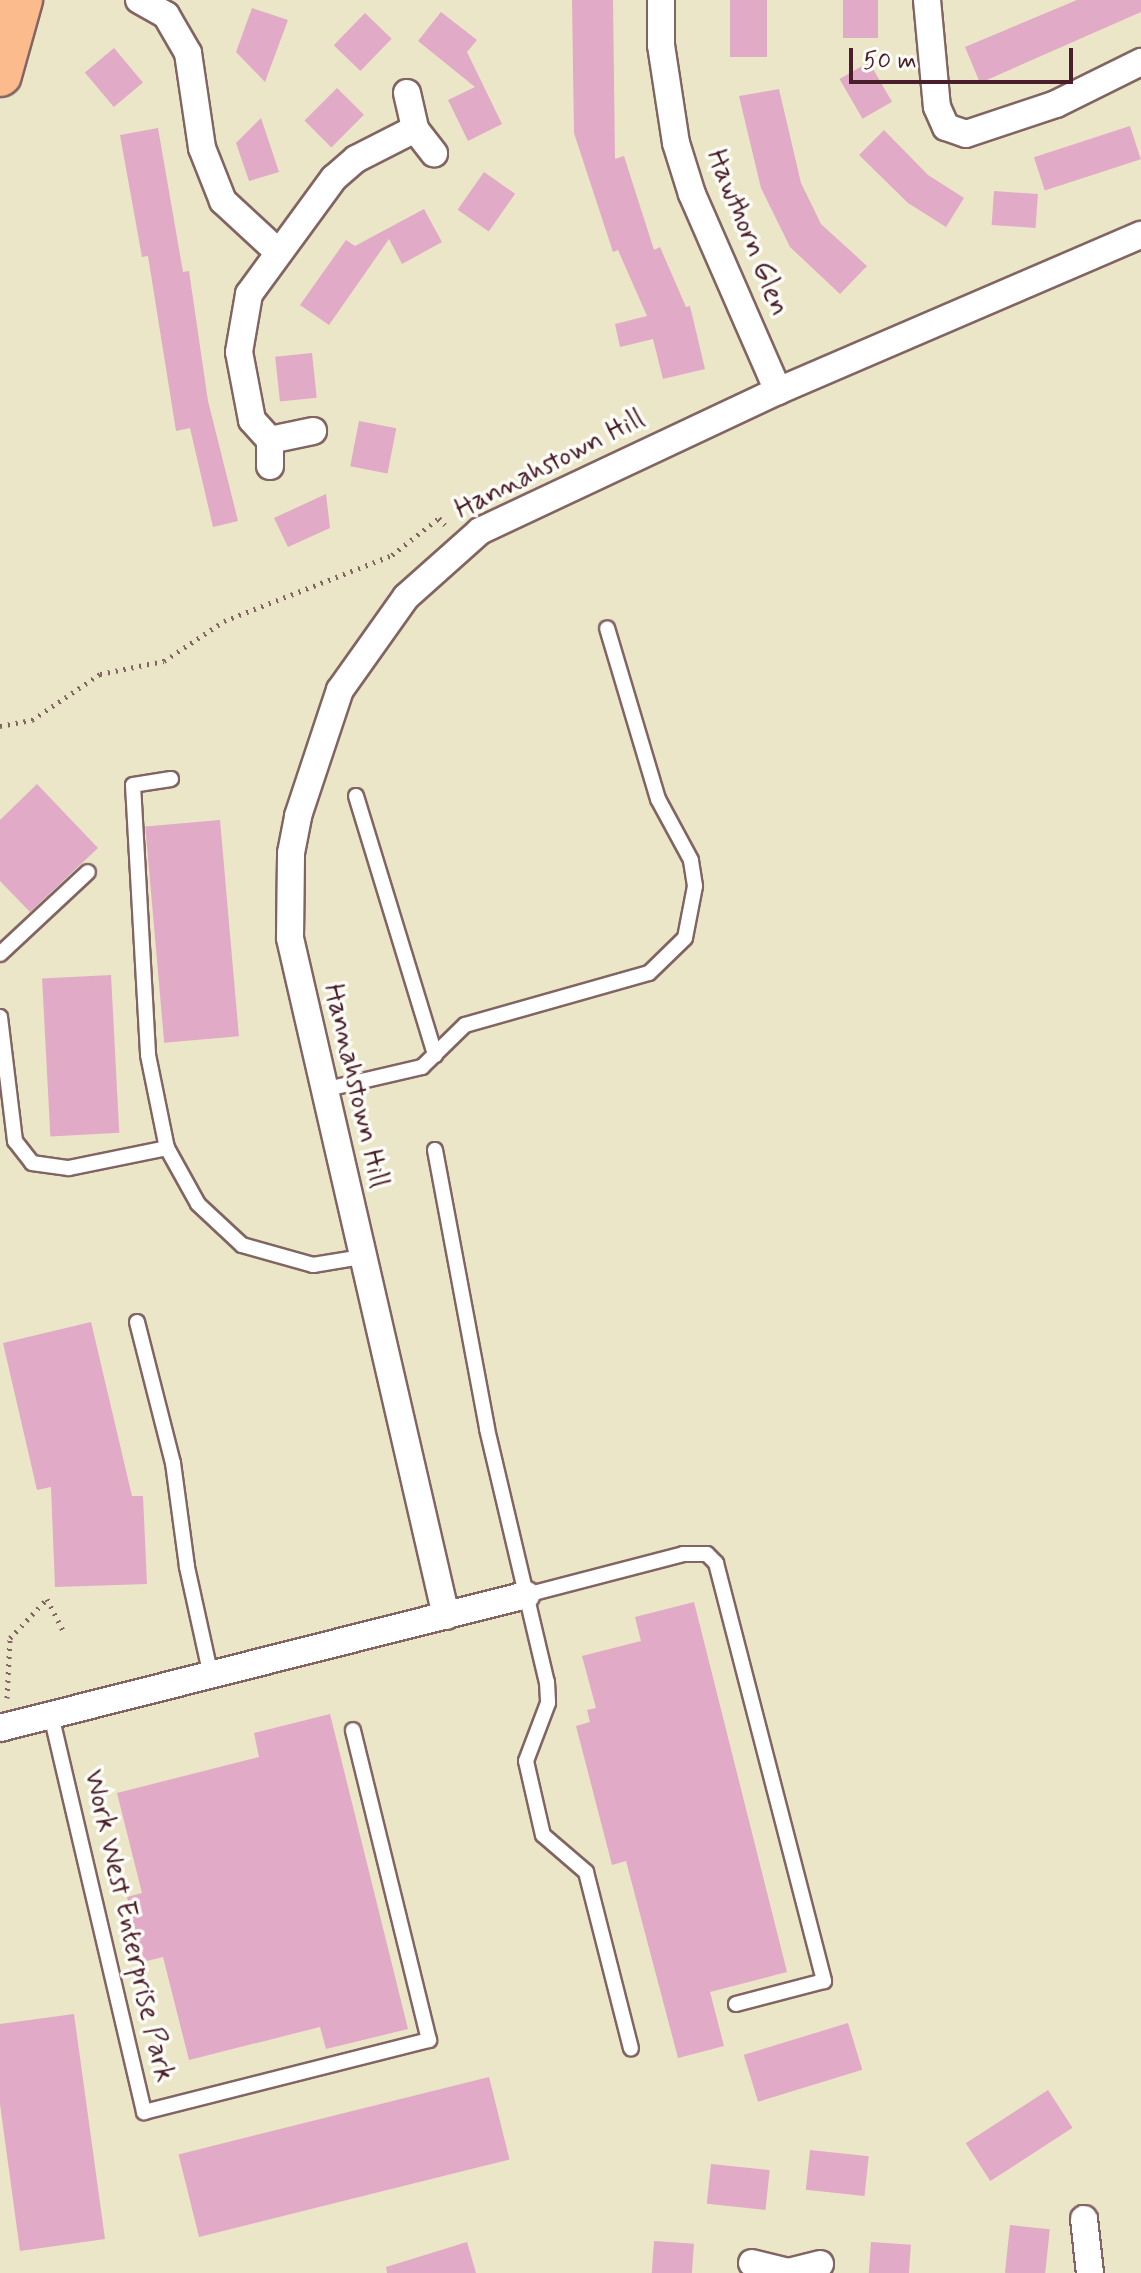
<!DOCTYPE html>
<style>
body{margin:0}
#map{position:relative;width:1141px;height:2273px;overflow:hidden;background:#ebe6c8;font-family:Mynerve,sans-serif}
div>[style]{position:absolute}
.building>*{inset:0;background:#e1aac6;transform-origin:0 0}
.path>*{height:5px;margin-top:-2.5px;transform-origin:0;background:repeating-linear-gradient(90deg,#826562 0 2px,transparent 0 8px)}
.roads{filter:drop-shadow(2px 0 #826562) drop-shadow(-2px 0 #826562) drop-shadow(0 2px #826562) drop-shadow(0 -2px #826562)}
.service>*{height:14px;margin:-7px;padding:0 7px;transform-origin:7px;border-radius:7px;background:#fff}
.minor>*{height:26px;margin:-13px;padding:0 13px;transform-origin:13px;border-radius:13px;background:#fff}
.primary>*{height:42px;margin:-21px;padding:0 21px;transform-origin:21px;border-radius:21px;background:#fbbb8c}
span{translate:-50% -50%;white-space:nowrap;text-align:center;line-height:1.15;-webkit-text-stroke:7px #fdfcf7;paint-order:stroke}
.street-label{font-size:28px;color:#4a1f2b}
.scale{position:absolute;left:849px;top:48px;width:224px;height:36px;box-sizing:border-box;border:4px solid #4a1f2b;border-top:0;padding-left:10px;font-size:24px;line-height:28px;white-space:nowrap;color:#4a1f2b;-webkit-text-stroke:6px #fdfcf7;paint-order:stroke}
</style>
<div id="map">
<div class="building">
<i style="clip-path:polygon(572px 0,613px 0,615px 159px,624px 156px,654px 250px,660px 247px,686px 307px,690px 306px,705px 369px,663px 379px,653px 339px,620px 347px,615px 324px,647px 316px,618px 250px,613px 252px,574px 133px)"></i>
<i style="left:730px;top:0;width:37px;height:57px"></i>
<i style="left:843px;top:0;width:35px;height:38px"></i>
<i style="clip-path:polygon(1077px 0,1141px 0,1141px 12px,980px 83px,965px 47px)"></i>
<i style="clip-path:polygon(252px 8px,288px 20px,265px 82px,236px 52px)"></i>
<i style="clip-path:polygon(441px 12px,477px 40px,467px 52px,502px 124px,468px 141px,448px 100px,475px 87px,418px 41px)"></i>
<i style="left:365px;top:13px;width:37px;height:45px;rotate:44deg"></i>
<i style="left:114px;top:48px;width:45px;height:38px;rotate:50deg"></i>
<i style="left:869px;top:62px;width:46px;height:34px;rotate:60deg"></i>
<i style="left:337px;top:88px;width:38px;height:46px;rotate:45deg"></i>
<i style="clip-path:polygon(779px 89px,801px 183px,821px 224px,867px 266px,840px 294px,790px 247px,761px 188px,739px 96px)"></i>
<i style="clip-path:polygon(261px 118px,279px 172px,249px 181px,236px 143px)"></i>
<i style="left:1130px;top:126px;width:35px;height:101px;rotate:72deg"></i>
<i style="clip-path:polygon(158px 128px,183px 272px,189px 271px,208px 401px,238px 521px,213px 527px,190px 428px,176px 431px,148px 256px,142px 257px,120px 135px)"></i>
<i style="clip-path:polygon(884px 130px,928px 175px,964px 198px,946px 227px,908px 203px,859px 155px)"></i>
<i style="left:484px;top:172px;width:38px;height:46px;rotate:35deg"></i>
<i style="left:994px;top:191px;width:44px;height:34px;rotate:4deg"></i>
<i style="clip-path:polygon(424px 209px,442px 242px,402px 264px,389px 239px,329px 325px,300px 305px,346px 240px,355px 246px)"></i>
<i style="left:312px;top:353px;width:45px;height:37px;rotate:84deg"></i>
<i style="left:359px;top:421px;width:38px;height:46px;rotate:11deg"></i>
<i style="clip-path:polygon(326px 494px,330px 528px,288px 547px,274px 518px)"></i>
<i style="clip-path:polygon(37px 784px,98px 848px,30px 912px,0 881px,0 820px)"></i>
<i style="left:220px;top:820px;width:217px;height:75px;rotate:85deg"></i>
<i style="left:111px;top:975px;width:158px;height:69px;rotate:87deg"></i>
<i style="clip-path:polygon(91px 1322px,132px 1496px,143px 1496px,147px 1584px,55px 1587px,51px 1487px,37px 1490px,3px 1343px)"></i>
<i style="clip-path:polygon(694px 1602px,787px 1972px,710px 1992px,724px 2046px,678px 2058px,626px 1861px,612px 1865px,576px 1726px,590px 1722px,587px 1710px,596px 1708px,582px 1656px,641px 1641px,635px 1617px)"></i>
<i style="clip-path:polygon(330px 1714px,408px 2029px,326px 2049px,320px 2027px,189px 2060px,163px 1957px,143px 1962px,127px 1897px,142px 1893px,117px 1793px,259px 1757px,254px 1733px)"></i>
<i style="clip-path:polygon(74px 2014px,105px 2239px,20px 2251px,0 2104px,0 2024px)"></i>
<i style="left:848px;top:2023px;width:49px;height:109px;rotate:73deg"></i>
<i style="left:489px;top:2077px;width:85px;height:320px;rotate:76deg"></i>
<i style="left:1048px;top:2090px;width:45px;height:98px;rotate:57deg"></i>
<i style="left:810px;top:2150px;width:59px;height:40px;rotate:6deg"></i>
<i style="left:711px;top:2164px;width:59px;height:40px;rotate:6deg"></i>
<i style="left:1010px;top:2225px;width:40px;height:48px;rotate:6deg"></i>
<i style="left:654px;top:2241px;width:40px;height:32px;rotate:4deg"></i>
<i style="clip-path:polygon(467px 2242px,476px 2273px,387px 2273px,386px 2267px)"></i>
<i style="left:871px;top:2242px;width:40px;height:31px;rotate:4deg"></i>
</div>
<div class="path">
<i style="left:0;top:726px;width:33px;rotate:-11deg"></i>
<i style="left:32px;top:720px;width:82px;rotate:-34.1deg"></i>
<i style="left:100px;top:674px;width:65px;rotate:-11.5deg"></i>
<i style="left:164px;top:661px;width:72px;rotate:-33.7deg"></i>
<i style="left:224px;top:621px;width:180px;rotate:-21.4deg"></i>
<i style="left:392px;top:555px;width:60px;rotate:-38.2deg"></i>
<i style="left:439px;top:518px;width:9px;rotate:49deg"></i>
<i style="left:7px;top:1698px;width:60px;rotate:-87.1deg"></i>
<i style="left:10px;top:1638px;width:54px;rotate:-46.5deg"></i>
<i style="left:47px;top:1599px;width:35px;rotate:63deg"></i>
</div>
<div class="roads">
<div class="service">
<i style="left:171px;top:779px;width:38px;rotate:171deg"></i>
<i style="left:133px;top:785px;width:270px;rotate:86.8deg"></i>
<i style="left:148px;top:1055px;width:95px;rotate:78.5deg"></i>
<i style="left:167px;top:1148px;width:64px;rotate:61deg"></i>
<i style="left:198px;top:1204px;width:60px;rotate:43deg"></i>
<i style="left:242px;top:1245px;width:74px;rotate:15.7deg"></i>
<i style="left:313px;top:1265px;width:50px;rotate:-9.3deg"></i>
<i style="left:356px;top:796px;width:271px;rotate:73deg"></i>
<i style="left:0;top:954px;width:120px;rotate:-43deg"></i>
<i style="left:0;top:1017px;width:125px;rotate:83.1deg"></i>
<i style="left:15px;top:1141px;width:28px;rotate:52deg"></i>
<i style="left:32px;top:1163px;width:37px;rotate:8deg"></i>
<i style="left:69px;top:1168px;width:100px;rotate:-11.5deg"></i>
<i style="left:323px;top:1090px;width:102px;rotate:-13.1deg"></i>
<i style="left:422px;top:1067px;width:60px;rotate:-44.3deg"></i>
<i style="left:465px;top:1025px;width:191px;rotate:-15.8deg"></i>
<i style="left:649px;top:973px;width:50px;rotate:-44.2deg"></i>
<i style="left:685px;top:938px;width:53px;rotate:-79.1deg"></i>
<i style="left:695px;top:886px;width:26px;rotate:-99deg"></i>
<i style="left:691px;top:860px;width:69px;rotate:-118.4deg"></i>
<i style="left:658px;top:799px;width:178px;rotate:-106.6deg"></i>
<i style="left:435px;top:1150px;width:284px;rotate:79.4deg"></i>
<i style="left:487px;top:1429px;width:260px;rotate:76.7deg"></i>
<i style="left:547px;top:1682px;width:21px;rotate:87deg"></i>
<i style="left:548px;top:1703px;width:62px;rotate:110.8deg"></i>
<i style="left:526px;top:1761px;width:76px;rotate:77.1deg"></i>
<i style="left:543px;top:1835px;width:57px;rotate:40.7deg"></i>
<i style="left:586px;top:1872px;width:182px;rotate:75.7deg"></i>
<i style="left:137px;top:1322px;width:146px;rotate:75.7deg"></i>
<i style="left:173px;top:1463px;width:105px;rotate:82.3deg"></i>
<i style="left:187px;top:1567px;width:112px;rotate:77.6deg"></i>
<i style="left:526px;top:1595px;width:162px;rotate:-14.6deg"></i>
<i style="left:683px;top:1554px;width:24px"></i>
<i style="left:707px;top:1554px;width:13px;rotate:45deg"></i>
<i style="left:716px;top:1563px;width:432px;rotate:75.5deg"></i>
<i style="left:824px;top:1981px;width:91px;rotate:165.4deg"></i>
<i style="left:51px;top:1715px;width:408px;rotate:76.8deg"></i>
<i style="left:144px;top:2112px;width:294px;rotate:-14.2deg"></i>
<i style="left:429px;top:2040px;width:319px;rotate:-103.8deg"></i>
</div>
<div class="minor">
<i style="left:139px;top:0;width:31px;rotate:29deg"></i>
<i style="left:166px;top:15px;width:44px;rotate:59.9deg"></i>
<i style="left:188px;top:53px;width:96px;rotate:81.6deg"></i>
<i style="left:202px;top:148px;width:57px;rotate:68.4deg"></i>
<i style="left:223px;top:201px;width:72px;rotate:42.8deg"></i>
<i style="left:661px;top:0;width:45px;rotate:90deg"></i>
<i style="left:661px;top:45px;width:99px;rotate:81.3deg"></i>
<i style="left:676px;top:143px;width:53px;rotate:72.6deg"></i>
<i style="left:692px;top:194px;width:215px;rotate:66.4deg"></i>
<i style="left:927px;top:0;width:107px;rotate:84.7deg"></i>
<i style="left:937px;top:107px;width:22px;rotate:66deg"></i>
<i style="left:946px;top:127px;width:21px;rotate:19deg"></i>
<i style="left:966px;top:134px;width:95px;rotate:-18.4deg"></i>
<i style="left:1056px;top:104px;width:95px;rotate:-26.3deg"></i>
<i style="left:407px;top:93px;width:37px;rotate:77deg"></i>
<i style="left:415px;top:129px;width:31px;rotate:52deg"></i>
<i style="left:270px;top:440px;width:44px;rotate:-11.8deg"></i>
<i style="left:270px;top:466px;width:26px;rotate:-90deg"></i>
<i style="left:270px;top:440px;width:27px;rotate:-132deg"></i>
<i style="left:252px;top:420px;width:69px;rotate:-100.8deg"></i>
<i style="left:239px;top:352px;width:59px;rotate:-80.2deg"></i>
<i style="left:249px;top:294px;width:144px;rotate:-53.8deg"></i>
<i style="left:334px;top:178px;width:29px;rotate:-41deg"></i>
<i style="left:356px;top:159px;width:66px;rotate:-27deg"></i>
<i style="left:446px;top:1616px;width:696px;rotate:-102.96deg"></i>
<i style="left:290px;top:938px;width:85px;rotate:-89.3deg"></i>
<i style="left:291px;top:853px;width:38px;rotate:-79deg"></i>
<i style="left:298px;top:816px;width:133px;rotate:-71.6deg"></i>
<i style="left:340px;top:690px;width:114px;rotate:-54.6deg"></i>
<i style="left:406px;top:597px;width:99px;rotate:-41.7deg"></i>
<i style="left:480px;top:531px;width:329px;rotate:-25.2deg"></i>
<i style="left:778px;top:391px;width:395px;rotate:-23.3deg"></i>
<i style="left:0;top:1728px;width:543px;rotate:-14.19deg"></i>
<i style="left:1084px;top:2219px;width:54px;rotate:83.7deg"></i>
<i style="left:752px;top:2263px;width:37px;rotate:14deg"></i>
<i style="left:788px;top:2272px;width:33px;rotate:-14deg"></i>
</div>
<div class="primary">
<i style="left:0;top:75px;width:78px;rotate:-74.4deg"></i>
</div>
</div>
<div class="street-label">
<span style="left:747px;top:233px;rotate:68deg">Hawthorn Glen</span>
<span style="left:550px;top:465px;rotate:-27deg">Hannahstown Hill</span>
<span style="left:355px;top:1086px;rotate:77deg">Hannahstown Hill</span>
<span style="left:128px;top:1926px;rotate:77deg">Work West Enterprise Park</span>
</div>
<div class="scale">50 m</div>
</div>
